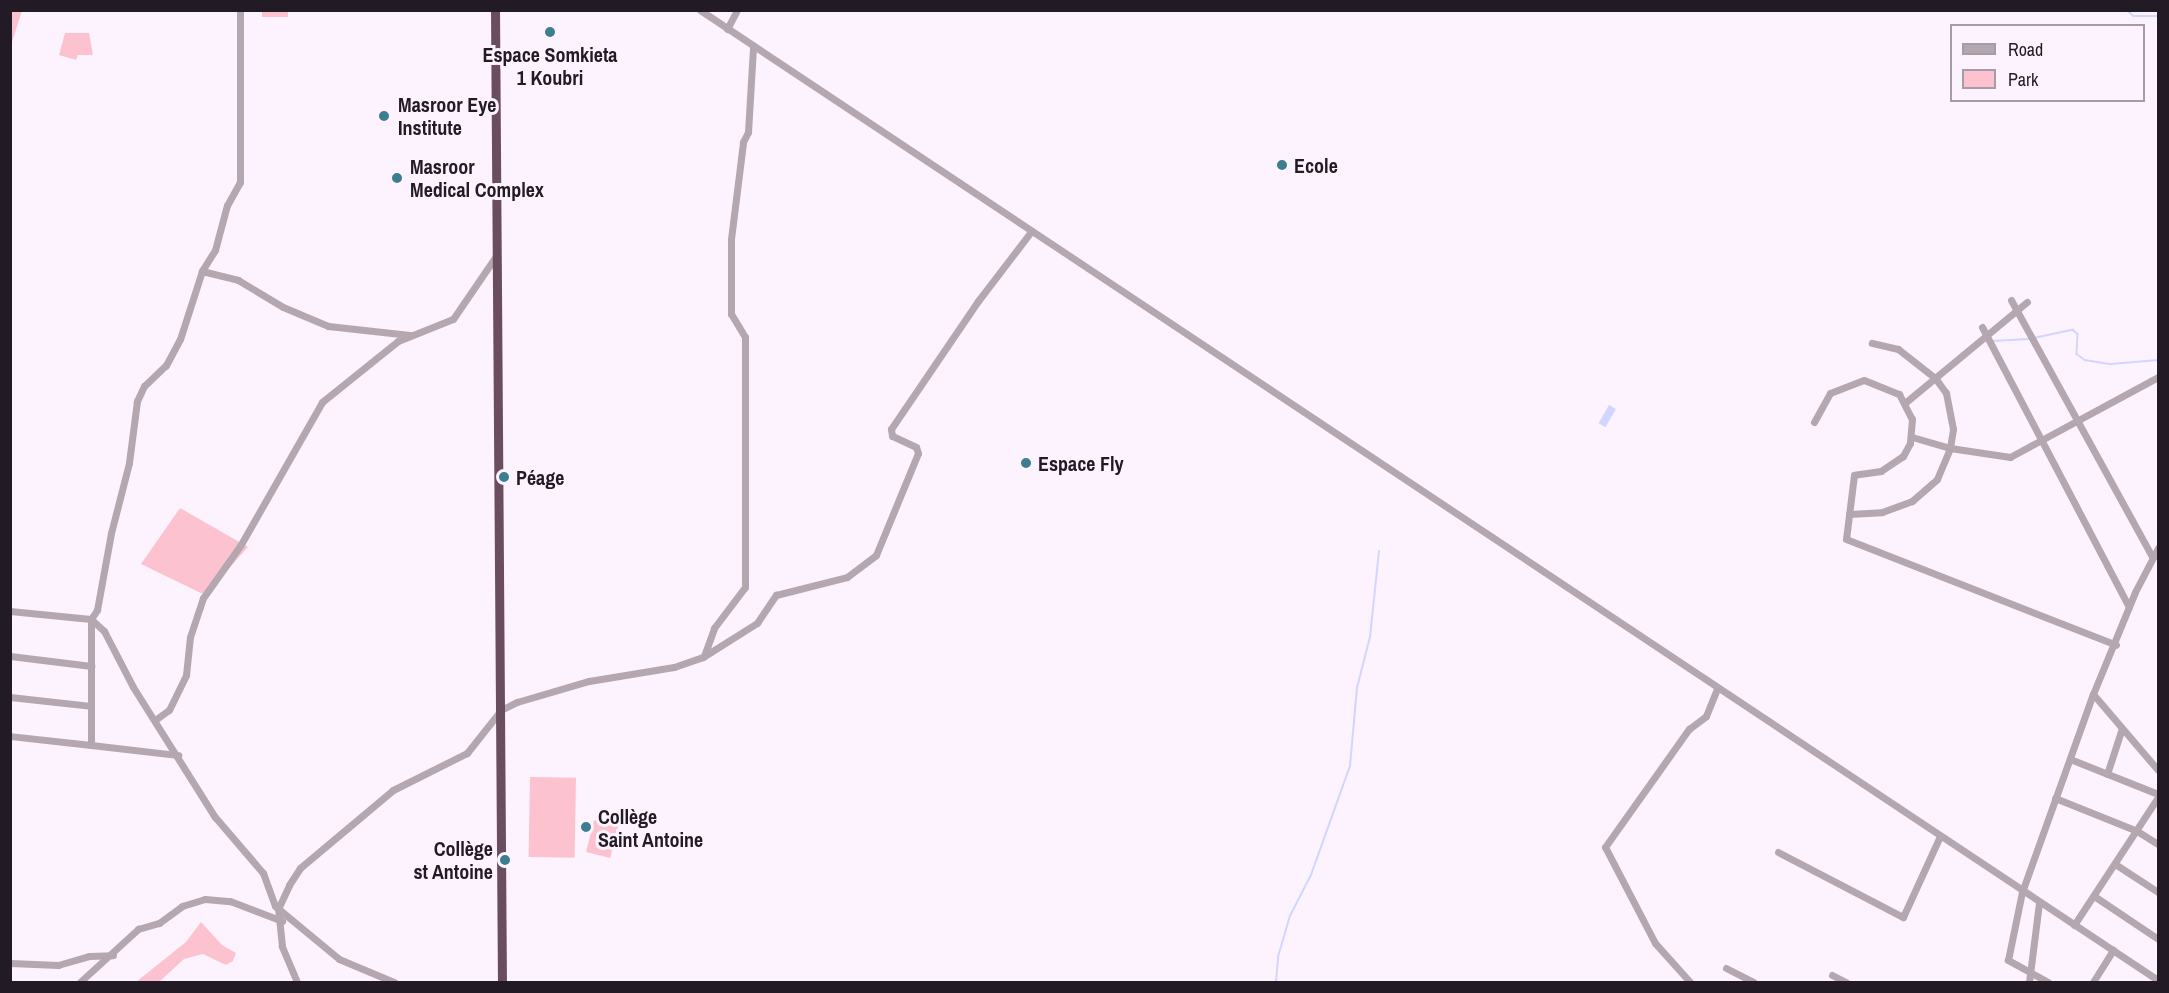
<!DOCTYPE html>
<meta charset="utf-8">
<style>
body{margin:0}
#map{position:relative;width:2169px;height:993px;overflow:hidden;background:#fcf3fe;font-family:"Archivo Narrow",sans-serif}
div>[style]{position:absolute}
.green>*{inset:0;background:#fdc2d0;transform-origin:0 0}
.water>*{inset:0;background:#d2d6ff;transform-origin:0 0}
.stream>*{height:1.5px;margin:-0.75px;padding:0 0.75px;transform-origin:0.75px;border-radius:0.75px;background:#d2d6ff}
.minor>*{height:7px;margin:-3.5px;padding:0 3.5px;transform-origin:3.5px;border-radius:3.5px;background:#b5a7af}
.highway>*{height:9px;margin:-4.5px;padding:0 4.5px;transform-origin:4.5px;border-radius:4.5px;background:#6a4e5f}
.dots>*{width:16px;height:16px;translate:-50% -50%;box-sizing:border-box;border:3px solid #fcf3fe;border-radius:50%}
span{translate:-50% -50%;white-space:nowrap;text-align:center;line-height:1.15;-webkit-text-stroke:6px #fcf3fe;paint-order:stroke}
.poi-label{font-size:20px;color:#221a24;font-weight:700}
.left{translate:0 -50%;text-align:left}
.right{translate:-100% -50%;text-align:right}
.frame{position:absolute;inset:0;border:12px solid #221a24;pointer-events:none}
.legend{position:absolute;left:1950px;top:24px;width:195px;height:78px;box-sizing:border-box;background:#fcf3fe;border:2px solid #a59ca7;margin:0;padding:8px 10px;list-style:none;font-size:18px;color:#221a24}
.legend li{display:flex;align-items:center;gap:12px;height:30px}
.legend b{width:30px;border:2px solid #a59ca7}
</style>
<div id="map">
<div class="green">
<i style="clip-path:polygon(11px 10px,22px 11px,11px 45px,10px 11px)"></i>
<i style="left:262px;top:11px;width:26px;height:6px"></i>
<i style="clip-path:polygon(65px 33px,89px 33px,93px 55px,78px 55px,76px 60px,59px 55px)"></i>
<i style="clip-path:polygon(180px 508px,248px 547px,205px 595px,141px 564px)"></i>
<i style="left:530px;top:777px;width:46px;height:80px;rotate:1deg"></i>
<i style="left:594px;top:820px;width:25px;height:33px;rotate:14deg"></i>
<i style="clip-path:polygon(201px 922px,222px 945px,236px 953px,233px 961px,226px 965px,203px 954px,184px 959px,159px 982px,136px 982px,186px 942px)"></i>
</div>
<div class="water">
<i style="left:1609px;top:405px;width:8px;height:21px;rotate:30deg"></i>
</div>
<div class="stream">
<i style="left:2127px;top:10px;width:9px;rotate:41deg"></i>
<i style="left:2134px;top:16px;width:24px"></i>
<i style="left:2034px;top:338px;width:40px;rotate:-12deg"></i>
<i style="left:2073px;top:330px;width:6px;rotate:39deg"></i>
<i style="left:2078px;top:334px;width:20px;rotate:93deg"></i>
<i style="left:2077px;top:354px;width:10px;rotate:37deg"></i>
<i style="left:2085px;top:360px;width:26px;rotate:9deg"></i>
<i style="left:2111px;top:364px;width:47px;rotate:-4.9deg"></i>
<i style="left:1992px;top:341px;width:37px;rotate:-3deg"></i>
<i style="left:1276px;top:982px;width:25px;rotate:-85deg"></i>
<i style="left:1278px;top:957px;width:43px;rotate:-73.7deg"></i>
<i style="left:1290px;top:916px;width:46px;rotate:-62.9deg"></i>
<i style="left:1311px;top:875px;width:116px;rotate:-70.3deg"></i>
<i style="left:1350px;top:766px;width:78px;rotate:-84.9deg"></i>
<i style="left:1357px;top:688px;width:53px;rotate:-75.7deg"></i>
<i style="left:1370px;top:637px;width:86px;rotate:-84deg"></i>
</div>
<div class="minor">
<i style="left:240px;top:10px;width:172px;rotate:90deg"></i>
<i style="left:240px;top:182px;width:26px;rotate:119deg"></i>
<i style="left:227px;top:205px;width:47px;rotate:104.9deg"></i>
<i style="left:215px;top:250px;width:25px;rotate:122deg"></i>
<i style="left:202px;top:271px;width:71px;rotate:107.9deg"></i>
<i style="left:180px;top:339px;width:30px;rotate:118deg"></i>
<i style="left:166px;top:365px;width:30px;rotate:136deg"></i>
<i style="left:144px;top:386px;width:17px;rotate:115deg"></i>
<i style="left:137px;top:401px;width:63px;rotate:97.4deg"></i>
<i style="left:129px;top:463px;width:72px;rotate:104.4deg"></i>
<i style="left:111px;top:533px;width:78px;rotate:100.3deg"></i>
<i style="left:97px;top:610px;width:11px;rotate:124deg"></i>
<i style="left:91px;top:619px;width:18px;rotate:43deg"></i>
<i style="left:104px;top:631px;width:63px;rotate:62.6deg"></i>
<i style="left:133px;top:687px;width:154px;rotate:57.8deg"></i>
<i style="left:215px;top:817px;width:74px;rotate:49.4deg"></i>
<i style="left:263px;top:873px;width:35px;rotate:70deg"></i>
<i style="left:275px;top:906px;width:83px;rotate:39.6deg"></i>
<i style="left:339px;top:959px;width:60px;rotate:22.7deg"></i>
<i style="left:700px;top:10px;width:1751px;rotate:33.64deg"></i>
<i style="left:727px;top:29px;width:21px;rotate:-62deg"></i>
<i style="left:202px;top:271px;width:37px;rotate:14deg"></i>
<i style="left:238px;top:280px;width:52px;rotate:31deg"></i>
<i style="left:283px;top:307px;width:49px;rotate:22.9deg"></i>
<i style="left:328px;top:326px;width:82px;rotate:6.3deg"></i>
<i style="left:2011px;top:300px;width:294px;rotate:61.2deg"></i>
<i style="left:1982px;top:327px;width:316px;rotate:62.3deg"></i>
<i style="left:1906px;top:402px;width:157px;rotate:-39.6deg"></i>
<i style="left:1814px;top:422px;width:33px;rotate:-61deg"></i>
<i style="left:1830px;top:393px;width:36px;rotate:-21deg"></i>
<i style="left:1864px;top:380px;width:38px;rotate:22deg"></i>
<i style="left:1899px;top:394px;width:28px;rotate:63deg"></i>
<i style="left:1912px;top:419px;width:24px;rotate:95deg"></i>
<i style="left:1910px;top:443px;width:15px;rotate:118deg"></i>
<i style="left:1903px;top:456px;width:27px;rotate:146deg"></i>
<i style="left:1881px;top:471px;width:27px;rotate:172deg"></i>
<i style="left:1854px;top:475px;width:64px;rotate:97.1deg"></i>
<i style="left:1846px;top:539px;width:290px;rotate:21.4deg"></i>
<i style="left:1912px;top:437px;width:40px;rotate:16deg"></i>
<i style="left:1950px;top:448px;width:61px;rotate:8.5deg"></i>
<i style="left:2010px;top:457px;width:168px;rotate:-28.4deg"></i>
<i style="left:1849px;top:514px;width:33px;rotate:-3deg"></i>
<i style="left:1882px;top:512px;width:32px;rotate:-20deg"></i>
<i style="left:1912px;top:501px;width:33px;rotate:-41deg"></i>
<i style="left:1937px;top:479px;width:34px;rotate:-67deg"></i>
<i style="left:1950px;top:448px;width:19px;rotate:-81deg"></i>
<i style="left:1953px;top:429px;width:37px;rotate:-101deg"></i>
<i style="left:1946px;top:393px;width:19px;rotate:-126deg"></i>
<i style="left:1935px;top:378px;width:47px;rotate:-141.9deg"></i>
<i style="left:1898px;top:349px;width:27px;rotate:-167deg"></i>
<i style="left:10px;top:611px;width:81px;rotate:5.6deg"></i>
<i style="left:91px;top:619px;width:126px;rotate:90deg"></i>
<i style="left:91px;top:745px;width:81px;rotate:-173.7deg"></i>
<i style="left:10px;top:656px;width:82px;rotate:7deg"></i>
<i style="left:704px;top:656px;width:30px;rotate:-70deg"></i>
<i style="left:714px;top:628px;width:51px;rotate:-52.9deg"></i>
<i style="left:745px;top:587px;width:250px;rotate:-90deg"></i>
<i style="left:745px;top:337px;width:27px;rotate:-121deg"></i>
<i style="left:731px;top:314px;width:75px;rotate:-90deg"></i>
<i style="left:731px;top:239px;width:98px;rotate:-82.9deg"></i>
<i style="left:743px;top:142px;width:11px;rotate:-63deg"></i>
<i style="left:748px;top:132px;width:85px;rotate:-86.6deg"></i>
<i style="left:2093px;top:694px;width:100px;rotate:49.5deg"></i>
<i style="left:10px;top:697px;width:81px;rotate:6.3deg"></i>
<i style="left:155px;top:720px;width:17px;rotate:-36deg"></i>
<i style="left:169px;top:710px;width:39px;rotate:-64deg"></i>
<i style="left:186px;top:675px;width:38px;rotate:-84deg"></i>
<i style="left:190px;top:637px;width:41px;rotate:-71.6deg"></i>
<i style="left:203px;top:598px;width:64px;rotate:-54.6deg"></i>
<i style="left:240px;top:546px;width:166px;rotate:-60.3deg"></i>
<i style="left:322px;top:402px;width:97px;rotate:-38.8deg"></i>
<i style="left:398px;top:341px;width:59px;rotate:-21.8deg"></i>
<i style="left:453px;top:319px;width:76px;rotate:-55.7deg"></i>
<i style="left:91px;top:745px;width:88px;rotate:6.6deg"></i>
<i style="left:2070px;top:759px;width:95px;rotate:21.7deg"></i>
<i style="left:2107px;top:774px;width:48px;rotate:-71.9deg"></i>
<i style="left:2055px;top:798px;width:88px;rotate:21.9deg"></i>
<i style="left:2137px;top:831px;width:25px;rotate:32deg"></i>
<i style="left:1778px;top:852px;width:141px;rotate:27.5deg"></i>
<i style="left:1903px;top:917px;width:89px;rotate:-65.4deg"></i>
<i style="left:2115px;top:864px;width:51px;rotate:33.1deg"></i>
<i style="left:2094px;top:896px;width:77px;rotate:33.9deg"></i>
<i style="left:2074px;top:925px;width:153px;rotate:-56.7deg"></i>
<i style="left:10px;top:963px;width:48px;rotate:2.4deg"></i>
<i style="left:58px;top:965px;width:32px;rotate:-16deg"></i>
<i style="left:89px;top:956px;width:24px;rotate:-2deg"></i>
<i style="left:1726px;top:968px;width:31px;rotate:27deg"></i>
<i style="left:1832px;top:975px;width:16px;rotate:27deg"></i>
<i style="left:80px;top:982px;width:79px;rotate:-42.4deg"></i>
<i style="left:138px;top:929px;width:22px;rotate:-16deg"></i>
<i style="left:159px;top:923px;width:29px;rotate:-36deg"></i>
<i style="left:182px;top:906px;width:24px;rotate:-17deg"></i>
<i style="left:205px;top:899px;width:25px;rotate:5deg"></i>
<i style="left:230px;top:901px;width:56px;rotate:21deg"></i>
<i style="left:297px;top:982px;width:39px;rotate:-113deg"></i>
<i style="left:282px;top:946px;width:37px;rotate:-96deg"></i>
<i style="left:278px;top:909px;width:26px;rotate:-65deg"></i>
<i style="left:289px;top:885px;width:20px;rotate:-57deg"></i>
<i style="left:300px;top:868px;width:121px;rotate:-40deg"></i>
<i style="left:393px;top:790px;width:83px;rotate:-26.6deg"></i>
<i style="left:467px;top:753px;width:55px;rotate:-51.7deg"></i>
<i style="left:501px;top:710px;width:18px;rotate:-27deg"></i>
<i style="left:517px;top:702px;width:75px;rotate:-16.3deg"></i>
<i style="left:589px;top:681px;width:86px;rotate:-9.4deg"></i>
<i style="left:674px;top:667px;width:31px;rotate:-19deg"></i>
<i style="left:703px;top:657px;width:64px;rotate:-32.2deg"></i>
<i style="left:757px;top:623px;width:34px;rotate:-56deg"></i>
<i style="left:776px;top:595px;width:73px;rotate:-14.2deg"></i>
<i style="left:847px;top:577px;width:36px;rotate:-37deg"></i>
<i style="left:876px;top:555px;width:110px;rotate:-67.6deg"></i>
<i style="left:918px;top:453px;width:6px;rotate:-108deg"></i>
<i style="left:916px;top:447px;width:26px;rotate:-155deg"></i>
<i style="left:892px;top:436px;width:7px;rotate:-98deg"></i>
<i style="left:891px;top:429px;width:155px;rotate:-55.8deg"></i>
<i style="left:978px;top:301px;width:86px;rotate:-52.6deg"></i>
<i style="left:1690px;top:982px;width:52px;rotate:-131.9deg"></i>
<i style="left:1655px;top:943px;width:108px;rotate:-117.5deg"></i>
<i style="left:1605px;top:847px;width:145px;rotate:-54.6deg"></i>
<i style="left:1689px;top:729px;width:21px;rotate:-37deg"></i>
<i style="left:1706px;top:716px;width:29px;rotate:-68deg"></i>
<i style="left:2029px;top:982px;width:80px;rotate:-82.8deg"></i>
<i style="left:2048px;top:982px;width:46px;rotate:-151.2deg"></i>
<i style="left:2008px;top:960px;width:69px;rotate:-78.4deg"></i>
<i style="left:2022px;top:892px;width:210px;rotate:-70.3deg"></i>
<i style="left:2093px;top:694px;width:110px;rotate:-67.6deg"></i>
<i style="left:2135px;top:592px;width:50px;rotate:-62.4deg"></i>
<i style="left:2093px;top:982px;width:38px;rotate:-58deg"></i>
</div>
<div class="highway">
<i style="left:495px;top:10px;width:972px;rotate:89.59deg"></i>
</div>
<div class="dots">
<i style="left:550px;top:32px;background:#3c7d8f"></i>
<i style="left:384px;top:116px;background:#3c7d8f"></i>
<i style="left:1282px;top:165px;background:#3c7d8f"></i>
<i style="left:397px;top:178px;background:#3c7d8f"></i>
<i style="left:1026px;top:463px;background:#3c7d8f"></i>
<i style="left:504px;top:477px;background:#3c7d8f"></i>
<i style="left:586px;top:827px;background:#3c7d8f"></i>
<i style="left:505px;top:860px;background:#3c7d8f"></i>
</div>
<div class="poi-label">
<span style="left:550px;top:66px">Espace Somkieta<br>1 Koubri</span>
<span class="left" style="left:398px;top:116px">Masroor Eye<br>Institute</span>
<span class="left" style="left:1294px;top:165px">Ecole</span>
<span class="left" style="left:410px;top:178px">Masroor<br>Medical Complex</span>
<span class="left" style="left:1038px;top:463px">Espace Fly</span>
<span class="left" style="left:516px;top:477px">Péage</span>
<span class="left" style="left:598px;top:828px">Collège<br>Saint Antoine</span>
<span class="right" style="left:493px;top:860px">Collège<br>st Antoine</span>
</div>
<div class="frame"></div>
<ul class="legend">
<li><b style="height:8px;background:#b5a7af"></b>Road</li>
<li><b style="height:16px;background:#fdc2d0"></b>Park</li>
</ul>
</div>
